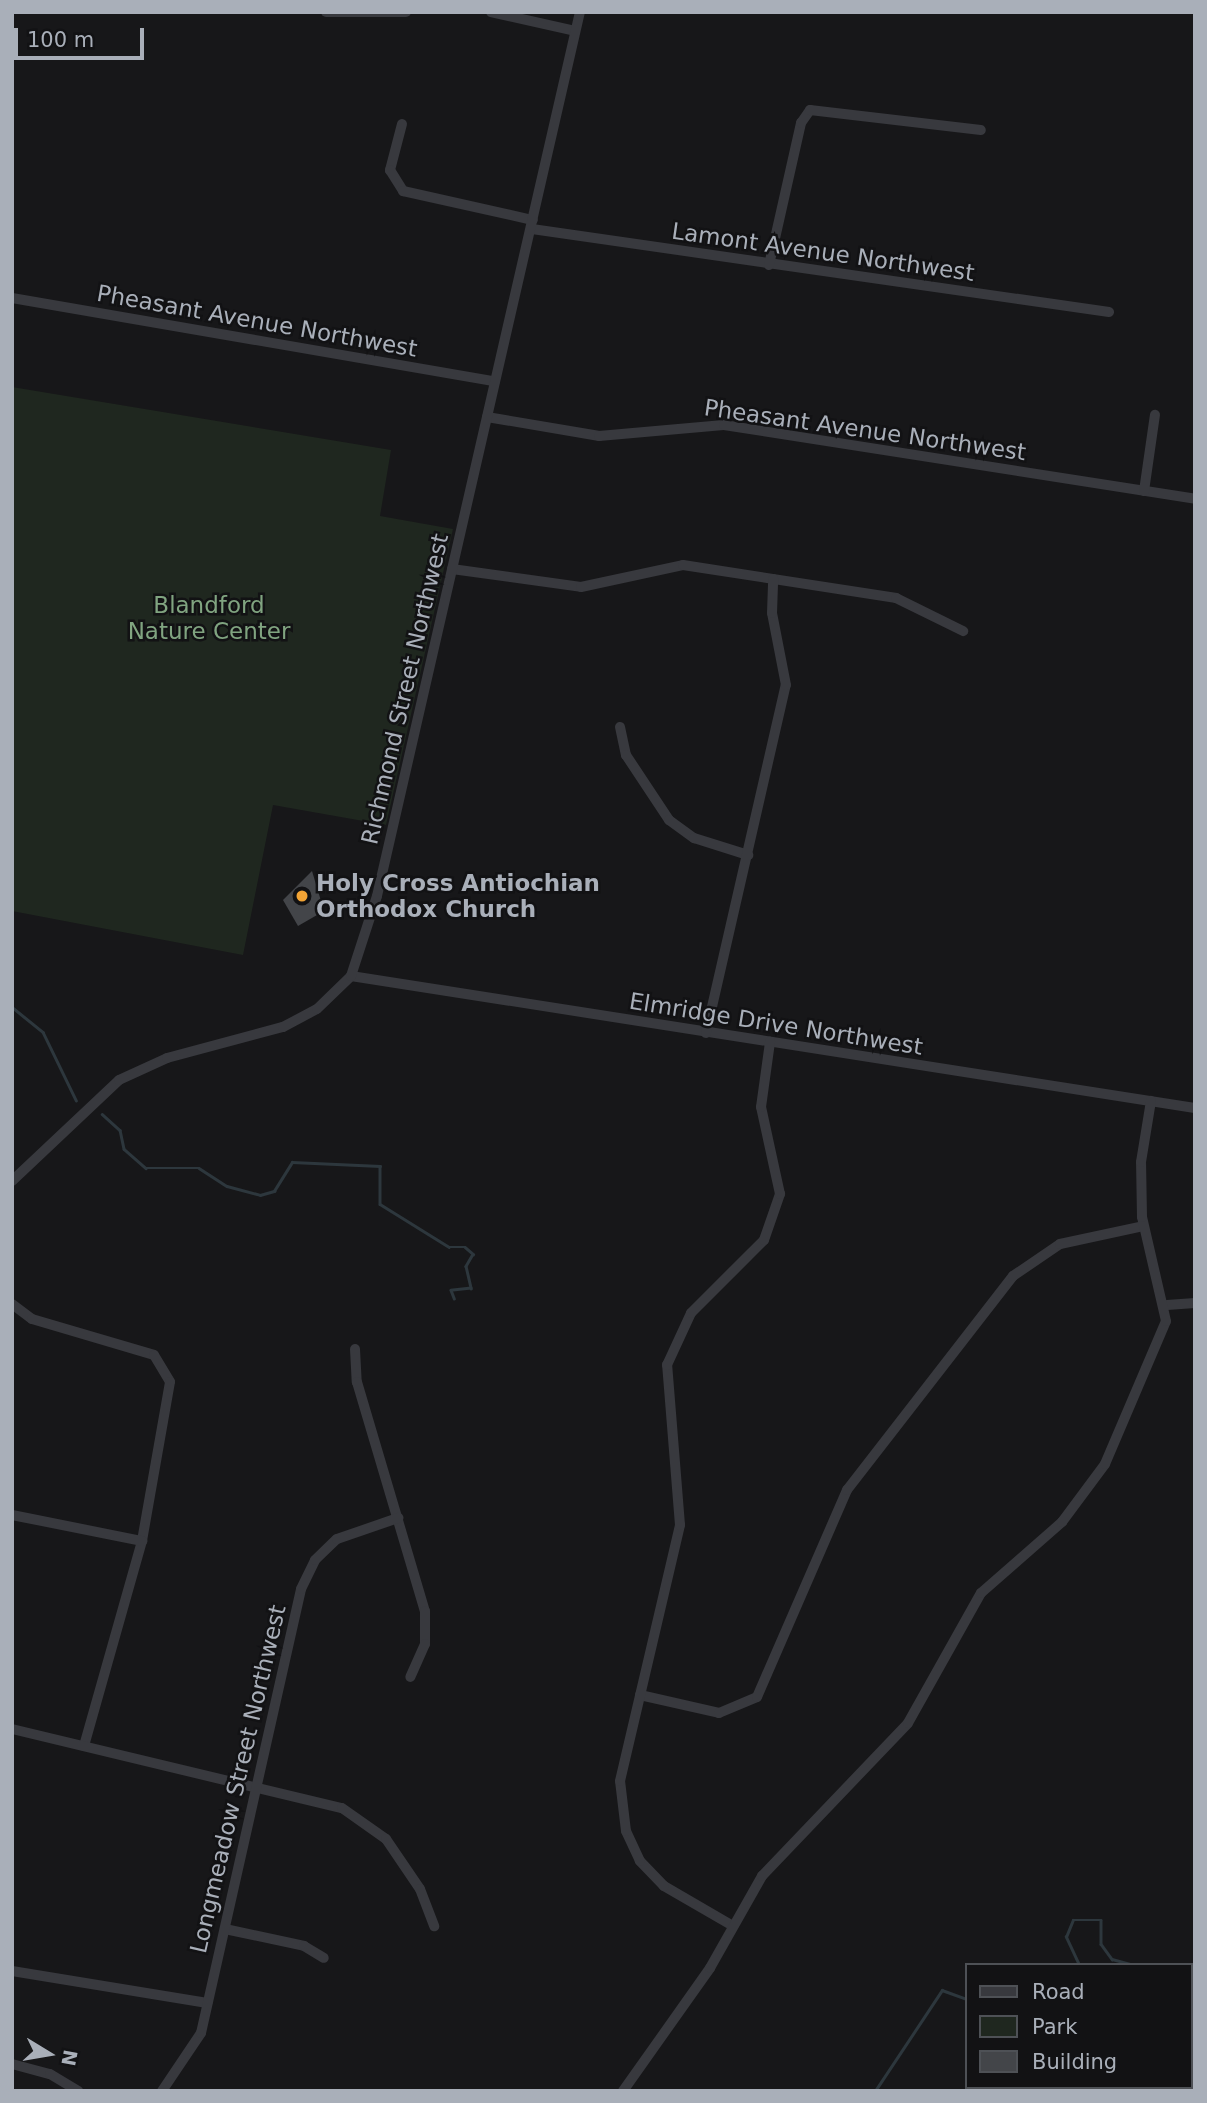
<!DOCTYPE html>
<style>
body{margin:0}
#map{position:relative;width:1207px;height:2103px;overflow:hidden;background:#171719;font-family:"DejaVu Sans",sans-serif}
div>[style]{position:absolute}
.green>*{inset:0;background:#1f271f}
.stream>*{height:2.5px;margin:-1.25px;padding:0 1.25px;transform-origin:1.25px;border-radius:1.25px;background:#2d373d}
.building>*{inset:0;background:#434549}
.minor>*{height:10px;margin:-5px;padding:0 5px;transform-origin:5px;border-radius:5px;background:#38393e}
.dots>*{width:19px;height:19px;translate:-50% -50%;box-sizing:border-box;border:4px solid #121214;border-radius:50%}
span{translate:-50% -50%;white-space:nowrap;text-align:center;line-height:1.15;-webkit-text-stroke:5px #121214;paint-order:stroke}
.street-label{font-size:23px;color:#a9afb9}
.park-label{font-size:23px;color:#80a480}
.poi-label{font-size:23px;color:#a9afb9;font-weight:700}
.left{translate:0 -50%;text-align:left}
.frame{position:absolute;inset:0;border:14px solid #a9afb9;pointer-events:none}
.legend{position:absolute;left:965px;top:1963px;width:228px;height:126px;box-sizing:border-box;background:#121214;border:2px solid #4e5156;margin:0;padding:9px 12px;list-style:none;font-size:21px;color:#a9afb9}
.legend li{display:flex;align-items:center;gap:14px;height:35px}
.legend b{width:35px;border:2px solid #4e5156}
.north{position:absolute;left:14px;top:2019px;width:70px;height:70px;-webkit-text-stroke:5px #121214;paint-order:stroke;rotate:101deg;font-size:19px;font-weight:700;line-height:28px;text-align:center;color:#a9afb9}
.north::after{content:'';display:block;margin:auto;width:24px;height:32px;background:#a9afb9;clip-path:polygon(50% 0,100% 100%,50% 72%,0 100%)}
.scale{position:absolute;left:14px;top:28px;width:130px;height:32px;box-sizing:border-box;border:4px solid #a9afb9;border-top:0;padding-left:9px;font-size:21px;line-height:24px;white-space:nowrap;color:#a9afb9;-webkit-text-stroke:5px #121214;paint-order:stroke}
</style>
<div id="map">
<div class="green">
<i style="clip-path:polygon(12px 387px,391px 450px,380px 516px,453px 529px,386px 825px,273px 805px,243px 955px,12px 911px)"></i>
</div>
<div class="stream">
<i style="left:12px;top:1007px;width:40px;rotate:39deg"></i>
<i style="left:43px;top:1032px;width:76px;rotate:64.1deg"></i>
<i style="left:102px;top:1114px;width:24px;rotate:42deg"></i>
<i style="left:120px;top:1130px;width:19px;rotate:78deg"></i>
<i style="left:124px;top:1149px;width:29px;rotate:41deg"></i>
<i style="left:146px;top:1168px;width:53px"></i>
<i style="left:199px;top:1168px;width:33px;rotate:33deg"></i>
<i style="left:227px;top:1186px;width:34px;rotate:15deg"></i>
<i style="left:260px;top:1195px;width:15px;rotate:-16deg"></i>
<i style="left:274px;top:1191px;width:34px;rotate:-58deg"></i>
<i style="left:292px;top:1162px;width:88px;rotate:2.6deg"></i>
<i style="left:380px;top:1166px;width:38px;rotate:90deg"></i>
<i style="left:380px;top:1204px;width:81px;rotate:31.9deg"></i>
<i style="left:449px;top:1247px;width:16px"></i>
<i style="left:465px;top:1247px;width:11px;rotate:41deg"></i>
<i style="left:473px;top:1254px;width:14px;rotate:120deg"></i>
<i style="left:466px;top:1266px;width:23px;rotate:77deg"></i>
<i style="left:471px;top:1288px;width:20px;rotate:174deg"></i>
<i style="left:451px;top:1290px;width:9px;rotate:69deg"></i>
<i style="left:1079px;top:1965px;width:31px;rotate:-115deg"></i>
<i style="left:1066px;top:1937px;width:18px;rotate:-68deg"></i>
<i style="left:1073px;top:1920px;width:28px"></i>
<i style="left:1101px;top:1920px;width:24px;rotate:90deg"></i>
<i style="left:1101px;top:1944px;width:19px;rotate:54deg"></i>
<i style="left:1112px;top:1959px;width:24px;rotate:15deg"></i>
<i style="left:1191px;top:1972px;width:6px;rotate:-45deg"></i>
<i style="left:875px;top:2091px;width:121px;rotate:-56.4deg"></i>
<i style="left:942px;top:1990px;width:27px;rotate:20deg"></i>
</div>
<div class="building">
<i style="clip-path:polygon(312px 871px,324px 911px,298px 926px,283px 900px)"></i>
</div>
<div class="minor">
<i style="left:326px;top:12px;width:80px"></i>
<i style="left:491px;top:12px;width:86px;rotate:12.7deg"></i>
<i style="left:402px;top:124px;width:48px;rotate:104.6deg"></i>
<i style="left:390px;top:170px;width:25px;rotate:58deg"></i>
<i style="left:403px;top:191px;width:133px;rotate:12.6deg"></i>
<i style="left:532px;top:229px;width:583px;rotate:8.19deg"></i>
<i style="left:769px;top:265px;width:146px;rotate:-77.3deg"></i>
<i style="left:801px;top:123px;width:16px;rotate:-55deg"></i>
<i style="left:810px;top:110px;width:172px;rotate:6.7deg"></i>
<i style="left:12px;top:298px;width:490px;rotate:9.8deg"></i>
<i style="left:487px;top:417px;width:114px;rotate:9.6deg"></i>
<i style="left:599px;top:436px;width:125px;rotate:-5deg"></i>
<i style="left:724px;top:425px;width:477px;rotate:8.9deg"></i>
<i style="left:1144px;top:491px;width:77px;rotate:-81.8deg"></i>
<i style="left:452px;top:569px;width:130px;rotate:7.9deg"></i>
<i style="left:581px;top:587px;width:104px;rotate:-12.2deg"></i>
<i style="left:683px;top:565px;width:216px;rotate:8.8deg"></i>
<i style="left:896px;top:598px;width:75px;rotate:26.2deg"></i>
<i style="left:620px;top:727px;width:29px;rotate:78deg"></i>
<i style="left:626px;top:755px;width:78px;rotate:56.5deg"></i>
<i style="left:669px;top:820px;width:31px;rotate:36deg"></i>
<i style="left:694px;top:838px;width:57px;rotate:17.5deg"></i>
<i style="left:351px;top:976px;width:854px;rotate:8.89deg"></i>
<i style="left:706px;top:1033px;width:357px;rotate:-77.1deg"></i>
<i style="left:786px;top:685px;width:73px;rotate:-101deg"></i>
<i style="left:772px;top:613px;width:34px;rotate:-88deg"></i>
<i style="left:12px;top:1181px;width:147px;rotate:-43.3deg"></i>
<i style="left:119px;top:1080px;width:53px;rotate:-24.6deg"></i>
<i style="left:167px;top:1058px;width:120px;rotate:-15deg"></i>
<i style="left:283px;top:1027px;width:38px;rotate:-28deg"></i>
<i style="left:317px;top:1009px;width:47px;rotate:-44.1deg"></i>
<i style="left:351px;top:976px;width:84px;rotate:-72deg"></i>
<i style="left:377px;top:896px;width:907px;rotate:-77.07deg"></i>
<i style="left:12px;top:1304px;width:25px;rotate:37deg"></i>
<i style="left:32px;top:1319px;width:127px;rotate:16.4deg"></i>
<i style="left:154px;top:1355px;width:31px;rotate:59deg"></i>
<i style="left:170px;top:1382px;width:161px;rotate:100deg"></i>
<i style="left:142px;top:1541px;width:213px;rotate:105.8deg"></i>
<i style="left:1167px;top:1305px;width:28px;rotate:-4deg"></i>
<i style="left:355px;top:1349px;width:33px;rotate:87deg"></i>
<i style="left:357px;top:1382px;width:239px;rotate:73.5deg"></i>
<i style="left:425px;top:1611px;width:33px;rotate:90deg"></i>
<i style="left:425px;top:1644px;width:36px;rotate:114deg"></i>
<i style="left:12px;top:1515px;width:133px;rotate:11.3deg"></i>
<i style="left:640px;top:1695px;width:81px;rotate:12.8deg"></i>
<i style="left:719px;top:1713px;width:41px;rotate:-22.8deg"></i>
<i style="left:757px;top:1697px;width:226px;rotate:-66.5deg"></i>
<i style="left:847px;top:1490px;width:271px;rotate:-52.2deg"></i>
<i style="left:1013px;top:1276px;width:57px;rotate:-34.2deg"></i>
<i style="left:1060px;top:1244px;width:85px;rotate:-12.2deg"></i>
<i style="left:12px;top:1729px;width:339px;rotate:13.5deg"></i>
<i style="left:342px;top:1808px;width:54px;rotate:35.2deg"></i>
<i style="left:386px;top:1839px;width:60px;rotate:55.8deg"></i>
<i style="left:420px;top:1889px;width:40px;rotate:69deg"></i>
<i style="left:733px;top:1926px;width:80px;rotate:-149.9deg"></i>
<i style="left:664px;top:1886px;width:35px;rotate:-134deg"></i>
<i style="left:640px;top:1861px;width:33px;rotate:-115deg"></i>
<i style="left:626px;top:1831px;width:50px;rotate:-96.8deg"></i>
<i style="left:620px;top:1781px;width:263px;rotate:-76.8deg"></i>
<i style="left:680px;top:1525px;width:161px;rotate:-94.6deg"></i>
<i style="left:667px;top:1365px;width:57px;rotate:-65.2deg"></i>
<i style="left:691px;top:1313px;width:103px;rotate:-45deg"></i>
<i style="left:764px;top:1240px;width:49px;rotate:-70.8deg"></i>
<i style="left:780px;top:1194px;width:89px;rotate:-102.3deg"></i>
<i style="left:761px;top:1107px;width:66px;rotate:-82.1deg"></i>
<i style="left:225px;top:1929px;width:81px;rotate:12.1deg"></i>
<i style="left:304px;top:1946px;width:23px;rotate:31deg"></i>
<i style="left:12px;top:1971px;width:198px;rotate:9.3deg"></i>
<i style="left:12px;top:2064px;width:39px;rotate:15deg"></i>
<i style="left:50px;top:2074px;width:33px;rotate:31deg"></i>
<i style="left:162px;top:2091px;width:70px;rotate:-56.1deg"></i>
<i style="left:201px;top:2033px;width:455px;rotate:-77.3deg"></i>
<i style="left:301px;top:1589px;width:32px;rotate:-64deg"></i>
<i style="left:315px;top:1560px;width:30px;rotate:-44deg"></i>
<i style="left:337px;top:1539px;width:65px;rotate:-19deg"></i>
<i style="left:623px;top:2091px;width:151px;rotate:-54.7deg"></i>
<i style="left:710px;top:1968px;width:106px;rotate:-60.5deg"></i>
<i style="left:762px;top:1876px;width:211px;rotate:-46.3deg"></i>
<i style="left:908px;top:1723px;width:149px;rotate:-60.7deg"></i>
<i style="left:981px;top:1593px;width:108px;rotate:-41.2deg"></i>
<i style="left:1062px;top:1522px;width:72px;rotate:-53.4deg"></i>
<i style="left:1105px;top:1464px;width:155px;rotate:-66.9deg"></i>
<i style="left:1166px;top:1321px;width:107px;rotate:-103deg"></i>
<i style="left:1142px;top:1217px;width:55px;rotate:-91deg"></i>
<i style="left:1141px;top:1162px;width:62px;rotate:-80.7deg"></i>
</div>
<div class="dots">
<i style="left:302px;top:896px;background:#f3a435"></i>
</div>
<div class="street-label">
<span style="left:823px;top:252px;rotate:8deg">Lamont Avenue Northwest</span>
<span style="left:257px;top:321px;rotate:10deg">Pheasant Avenue Northwest</span>
<span style="left:865px;top:430px;rotate:8deg">Pheasant Avenue Northwest</span>
<span style="left:405px;top:689px;rotate:-77deg">Richmond Street Northwest</span>
<span style="left:776px;top:1024px;rotate:9deg">Elmridge Drive Northwest</span>
<span style="left:238px;top:1779px;rotate:-77deg">Longmeadow Street Northwest</span>
</div>
<div class="park-label">
<span style="left:209px;top:618px">Blandford<br>Nature Center</span>
</div>
<div class="poi-label">
<span class="left" style="left:316px;top:896px">Holy Cross Antiochian<br>Orthodox Church</span>
</div>
<div class="frame"></div>
<ul class="legend">
<li><b style="height:9px;background:#38393e"></b>Road</li>
<li><b style="height:19px;background:#1f271f"></b>Park</li>
<li><b style="height:19px;background:#434549"></b>Building</li>
</ul>
<div class="north">N</div>
<div class="scale">100 m</div>
</div>
